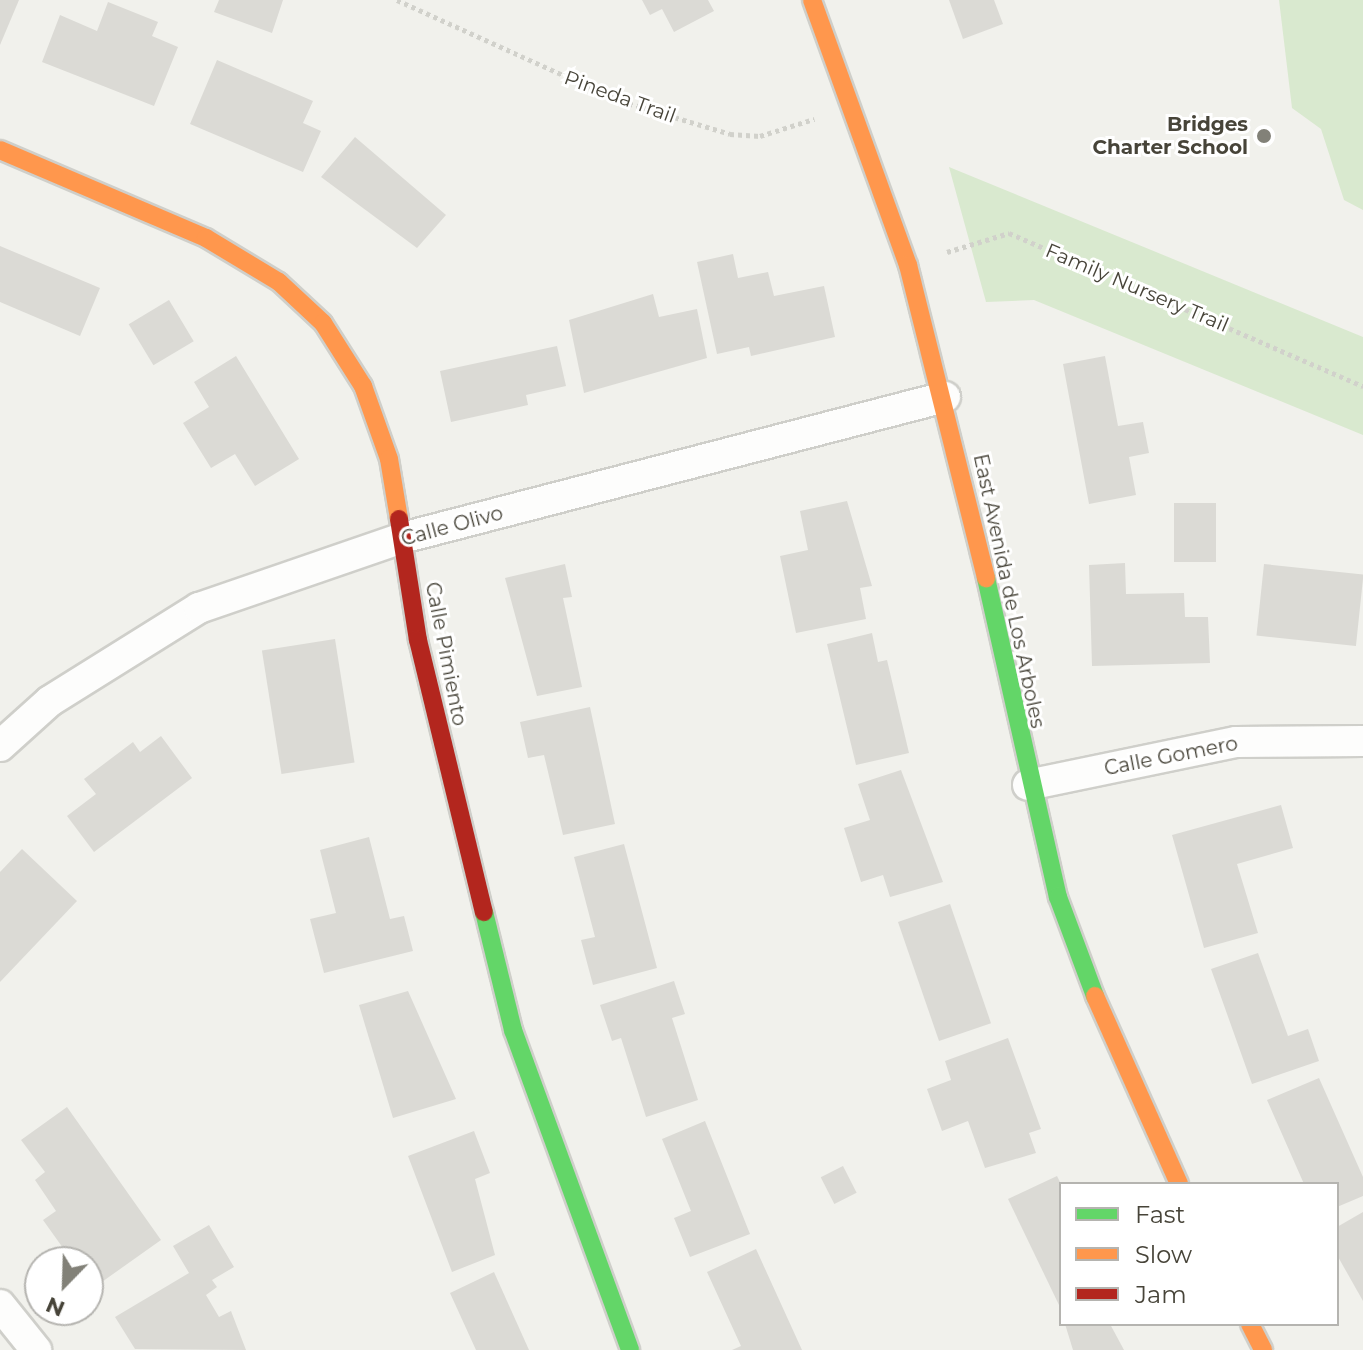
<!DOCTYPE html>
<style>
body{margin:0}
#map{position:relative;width:1363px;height:1350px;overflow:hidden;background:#f1f1ec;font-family:Montserrat,sans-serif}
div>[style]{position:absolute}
.green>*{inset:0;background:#d9e9cf}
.building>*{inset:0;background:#dbdad5;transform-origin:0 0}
.path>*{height:5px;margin-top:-2.5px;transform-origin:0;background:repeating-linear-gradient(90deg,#d1d1cb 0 4px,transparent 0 8px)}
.roads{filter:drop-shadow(2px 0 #cfcfca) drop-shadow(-2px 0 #cfcfca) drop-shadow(0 2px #cfcfca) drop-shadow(0 -2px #cfcfca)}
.street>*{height:30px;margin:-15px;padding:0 15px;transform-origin:15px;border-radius:15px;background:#fdfdfc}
.fast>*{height:18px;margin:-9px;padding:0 9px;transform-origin:9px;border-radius:9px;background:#63d668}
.slow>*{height:18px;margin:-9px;padding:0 9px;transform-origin:9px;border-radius:9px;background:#ff974d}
.jam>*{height:18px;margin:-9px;padding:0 9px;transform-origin:9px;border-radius:9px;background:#b3261e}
.dots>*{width:22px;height:22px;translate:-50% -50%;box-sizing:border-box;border:4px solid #fff;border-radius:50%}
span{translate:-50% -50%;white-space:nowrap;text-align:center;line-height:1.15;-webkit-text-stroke:6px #fff;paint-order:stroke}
.street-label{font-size:20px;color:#474439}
.poi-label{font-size:20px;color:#474439;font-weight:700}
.right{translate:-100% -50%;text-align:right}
.legend{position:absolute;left:1059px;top:1182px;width:280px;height:144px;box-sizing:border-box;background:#fff;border:2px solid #b5b4b0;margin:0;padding:10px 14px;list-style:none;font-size:24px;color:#474439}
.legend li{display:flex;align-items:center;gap:16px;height:40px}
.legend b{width:40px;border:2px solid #b5b4b0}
.north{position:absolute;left:24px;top:1246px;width:80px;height:80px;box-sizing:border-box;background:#fff;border:2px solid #b5b4b0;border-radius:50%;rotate:203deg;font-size:22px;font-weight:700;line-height:32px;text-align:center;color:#474439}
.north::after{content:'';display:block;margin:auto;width:28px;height:36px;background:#828178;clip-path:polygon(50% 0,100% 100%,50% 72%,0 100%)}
</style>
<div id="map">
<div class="green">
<i style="clip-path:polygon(1279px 0,1363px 0,1363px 210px,1344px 200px,1321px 129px,1292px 108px)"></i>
<i style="clip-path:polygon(949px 167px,1363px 337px,1363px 435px,1034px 300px,986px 302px)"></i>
</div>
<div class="building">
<i style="clip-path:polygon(0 0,19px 0,0 45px)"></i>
<i style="clip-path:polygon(219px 0,283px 0,272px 33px,214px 12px)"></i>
<i style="clip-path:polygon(642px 0,708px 0,714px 11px,674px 32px,662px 9px,650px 15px)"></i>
<i style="clip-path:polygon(949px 0,994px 0,1003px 24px,963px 39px)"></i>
<i style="clip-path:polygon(108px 2px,158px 22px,152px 36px,178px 47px,154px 106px,42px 62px,60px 15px,97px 31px)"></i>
<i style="clip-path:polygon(217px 60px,313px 101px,303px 123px,321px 131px,303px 172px,190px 124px)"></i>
<i style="clip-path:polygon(355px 137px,446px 215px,417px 248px,321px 177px)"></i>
<i style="clip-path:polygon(0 246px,100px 288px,80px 336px,0 302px)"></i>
<i style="clip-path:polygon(733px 254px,738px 278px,768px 272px,774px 296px,824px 286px,835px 337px,751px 356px,749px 347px,717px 354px,697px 262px)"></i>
<i style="clip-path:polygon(653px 294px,659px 317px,697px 309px,707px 358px,584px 393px,569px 320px)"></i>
<i style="left:169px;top:300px;width:48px;height:47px;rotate:59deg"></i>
<i style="clip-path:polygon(557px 346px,566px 386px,526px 395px,528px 405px,451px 422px,440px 371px)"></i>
<i style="clip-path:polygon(236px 356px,299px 459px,255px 486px,235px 454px,211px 468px,183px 423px,209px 407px,194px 382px)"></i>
<i style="clip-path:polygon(1105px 356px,1118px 426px,1143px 422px,1149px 453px,1129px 457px,1136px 495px,1089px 504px,1063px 364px)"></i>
<i style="clip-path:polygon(847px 501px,872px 586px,860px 588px,866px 619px,796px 633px,780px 556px,808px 550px,800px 511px)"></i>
<i style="left:1216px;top:503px;width:59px;height:42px;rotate:90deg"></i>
<i style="clip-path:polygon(1125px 563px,1126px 594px,1184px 593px,1185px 617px,1208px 617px,1210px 663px,1092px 666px,1089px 565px)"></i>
<i style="clip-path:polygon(565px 564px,572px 597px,563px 598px,582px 687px,537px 696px,505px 578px)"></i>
<i style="left:1264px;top:564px;width:100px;height:72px;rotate:6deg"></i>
<i style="clip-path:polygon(872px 633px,878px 662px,887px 660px,909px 753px,856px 765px,827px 644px)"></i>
<i style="left:335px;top:639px;width:125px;height:74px;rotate:81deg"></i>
<i style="clip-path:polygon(590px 707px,615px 824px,563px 835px,544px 755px,528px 758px,520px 722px)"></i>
<i style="clip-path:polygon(161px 736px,192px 778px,94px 852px,67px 816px,96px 794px,84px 779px,133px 742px,140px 752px)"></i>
<i style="clip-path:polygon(901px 770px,943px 882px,890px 897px,883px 875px,861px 882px,844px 828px,870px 820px,858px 784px)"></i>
<i style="clip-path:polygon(1281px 805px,1293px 848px,1237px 864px,1258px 933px,1204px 948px,1172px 835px)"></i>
<i style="clip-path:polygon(369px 837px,390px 919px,404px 916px,413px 951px,324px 973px,310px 919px,336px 913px,320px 850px)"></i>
<i style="clip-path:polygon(624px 844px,657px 968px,593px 985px,581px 940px,595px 937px,574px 857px)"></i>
<i style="clip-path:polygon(22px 849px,77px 901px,0 982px,0 872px)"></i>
<i style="left:950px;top:904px;width:126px;height:55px;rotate:71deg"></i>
<i style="clip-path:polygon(1258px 953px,1288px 1036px,1308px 1029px,1319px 1061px,1252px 1084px,1211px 969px)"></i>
<i style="clip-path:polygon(674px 981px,685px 1014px,672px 1018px,698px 1100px,646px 1117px,621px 1038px,612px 1041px,600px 1005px)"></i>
<i style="clip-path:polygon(408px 991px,456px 1099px,393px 1118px,359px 1005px)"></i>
<i style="clip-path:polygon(1008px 1038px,1041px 1129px,1029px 1133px,1036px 1153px,985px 1168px,968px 1121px,942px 1131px,927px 1089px,951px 1080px,945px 1061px)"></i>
<i style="clip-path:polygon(1319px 1078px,1363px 1177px,1363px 1196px,1337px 1207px,1337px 1184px,1304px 1184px,1267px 1100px)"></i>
<i style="clip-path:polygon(67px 1107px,161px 1240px,99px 1284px,88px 1262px,73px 1262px,43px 1220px,56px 1211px,35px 1180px,45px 1172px,21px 1140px)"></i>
<i style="clip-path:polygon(705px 1121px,750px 1234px,690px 1257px,674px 1218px,691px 1211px,662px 1139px)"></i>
<i style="clip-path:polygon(474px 1131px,490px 1173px,475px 1179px,495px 1255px,452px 1272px,408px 1156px)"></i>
<i style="left:843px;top:1166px;width:30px;height:25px;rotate:63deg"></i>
<i style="clip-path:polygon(1057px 1176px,1061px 1184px,1059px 1305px,1008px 1199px)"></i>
<i style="clip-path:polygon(1363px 1212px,1363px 1301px,1337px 1255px,1337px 1227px)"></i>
<i style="clip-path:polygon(209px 1225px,234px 1267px,212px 1280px,217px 1287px,206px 1295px,219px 1317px,231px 1311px,246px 1350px,135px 1349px,115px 1317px,189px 1273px,173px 1246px)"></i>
<i style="clip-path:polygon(756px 1249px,802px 1350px,732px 1350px,741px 1346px,707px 1272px)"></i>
<i style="clip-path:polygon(494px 1272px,529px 1350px,476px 1350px,450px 1293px)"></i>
<i style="clip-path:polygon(1065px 1324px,1110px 1324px,1124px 1350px,1073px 1350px)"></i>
</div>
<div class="path">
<i style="left:397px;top:0;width:246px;rotate:24.3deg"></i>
<i style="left:621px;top:101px;width:114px;rotate:16.8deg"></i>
<i style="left:730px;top:134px;width:30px;rotate:4deg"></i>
<i style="left:760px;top:136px;width:57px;rotate:-17.5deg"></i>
<i style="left:947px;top:252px;width:65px;rotate:-17deg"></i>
<i style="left:1009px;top:233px;width:386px;rotate:23.4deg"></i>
</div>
<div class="roads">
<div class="street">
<i style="left:0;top:746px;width:67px;rotate:-42deg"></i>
<i style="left:50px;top:701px;width:176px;rotate:-32deg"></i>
<i style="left:199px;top:608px;width:215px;rotate:-19deg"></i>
<i style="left:402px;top:538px;width:561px;rotate:-14.56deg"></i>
<i style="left:1028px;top:785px;width:212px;rotate:-11.7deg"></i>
<i style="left:1236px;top:742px;width:127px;rotate:-0.5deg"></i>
<i style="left:0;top:1305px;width:58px;rotate:51.3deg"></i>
</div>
<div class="fast">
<i style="left:986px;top:578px;width:327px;rotate:77.3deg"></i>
<i style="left:1058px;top:897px;width:106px;rotate:69.5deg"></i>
<i style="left:484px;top:912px;width:122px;rotate:76.2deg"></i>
<i style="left:513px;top:1030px;width:341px;rotate:69.9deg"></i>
</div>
<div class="slow">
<i style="left:812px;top:0;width:282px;rotate:70.1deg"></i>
<i style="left:908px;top:265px;width:323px;rotate:76deg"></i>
<i style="left:0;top:150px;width:224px;rotate:23.1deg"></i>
<i style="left:206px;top:238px;width:85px;rotate:31.1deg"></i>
<i style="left:279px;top:282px;width:60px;rotate:43deg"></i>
<i style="left:323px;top:323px;width:75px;rotate:57.6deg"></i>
<i style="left:363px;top:386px;width:77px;rotate:70.4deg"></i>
<i style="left:389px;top:459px;width:61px;rotate:80.5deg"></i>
<i style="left:1095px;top:996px;width:206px;rotate:65.9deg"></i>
<i style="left:1250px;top:1324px;width:29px;rotate:63deg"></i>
</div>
<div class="jam">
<i style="left:399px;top:519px;width:122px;rotate:81.1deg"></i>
<i style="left:418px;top:640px;width:280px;rotate:76.4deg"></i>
</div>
</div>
<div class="dots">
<i style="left:1264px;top:136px;background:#828178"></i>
</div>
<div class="street-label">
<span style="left:620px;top:97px;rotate:20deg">Pineda Trail</span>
<span style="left:1137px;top:288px;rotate:23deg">Family Nursery Trail</span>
<span style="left:452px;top:526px;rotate:-15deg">Calle Olivo</span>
<span style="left:1009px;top:591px;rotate:78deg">East Avenida de Los Arboles</span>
<span style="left:446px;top:654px;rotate:79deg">Calle Pimiento</span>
<span style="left:1171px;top:756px;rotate:-11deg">Calle Gomero</span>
</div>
<div class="poi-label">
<span class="right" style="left:1248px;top:136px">Bridges<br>Charter School</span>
</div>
<ul class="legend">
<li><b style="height:10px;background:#63d668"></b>Fast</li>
<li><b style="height:10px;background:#ff974d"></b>Slow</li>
<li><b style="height:10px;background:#b3261e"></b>Jam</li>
</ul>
<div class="north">N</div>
</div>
